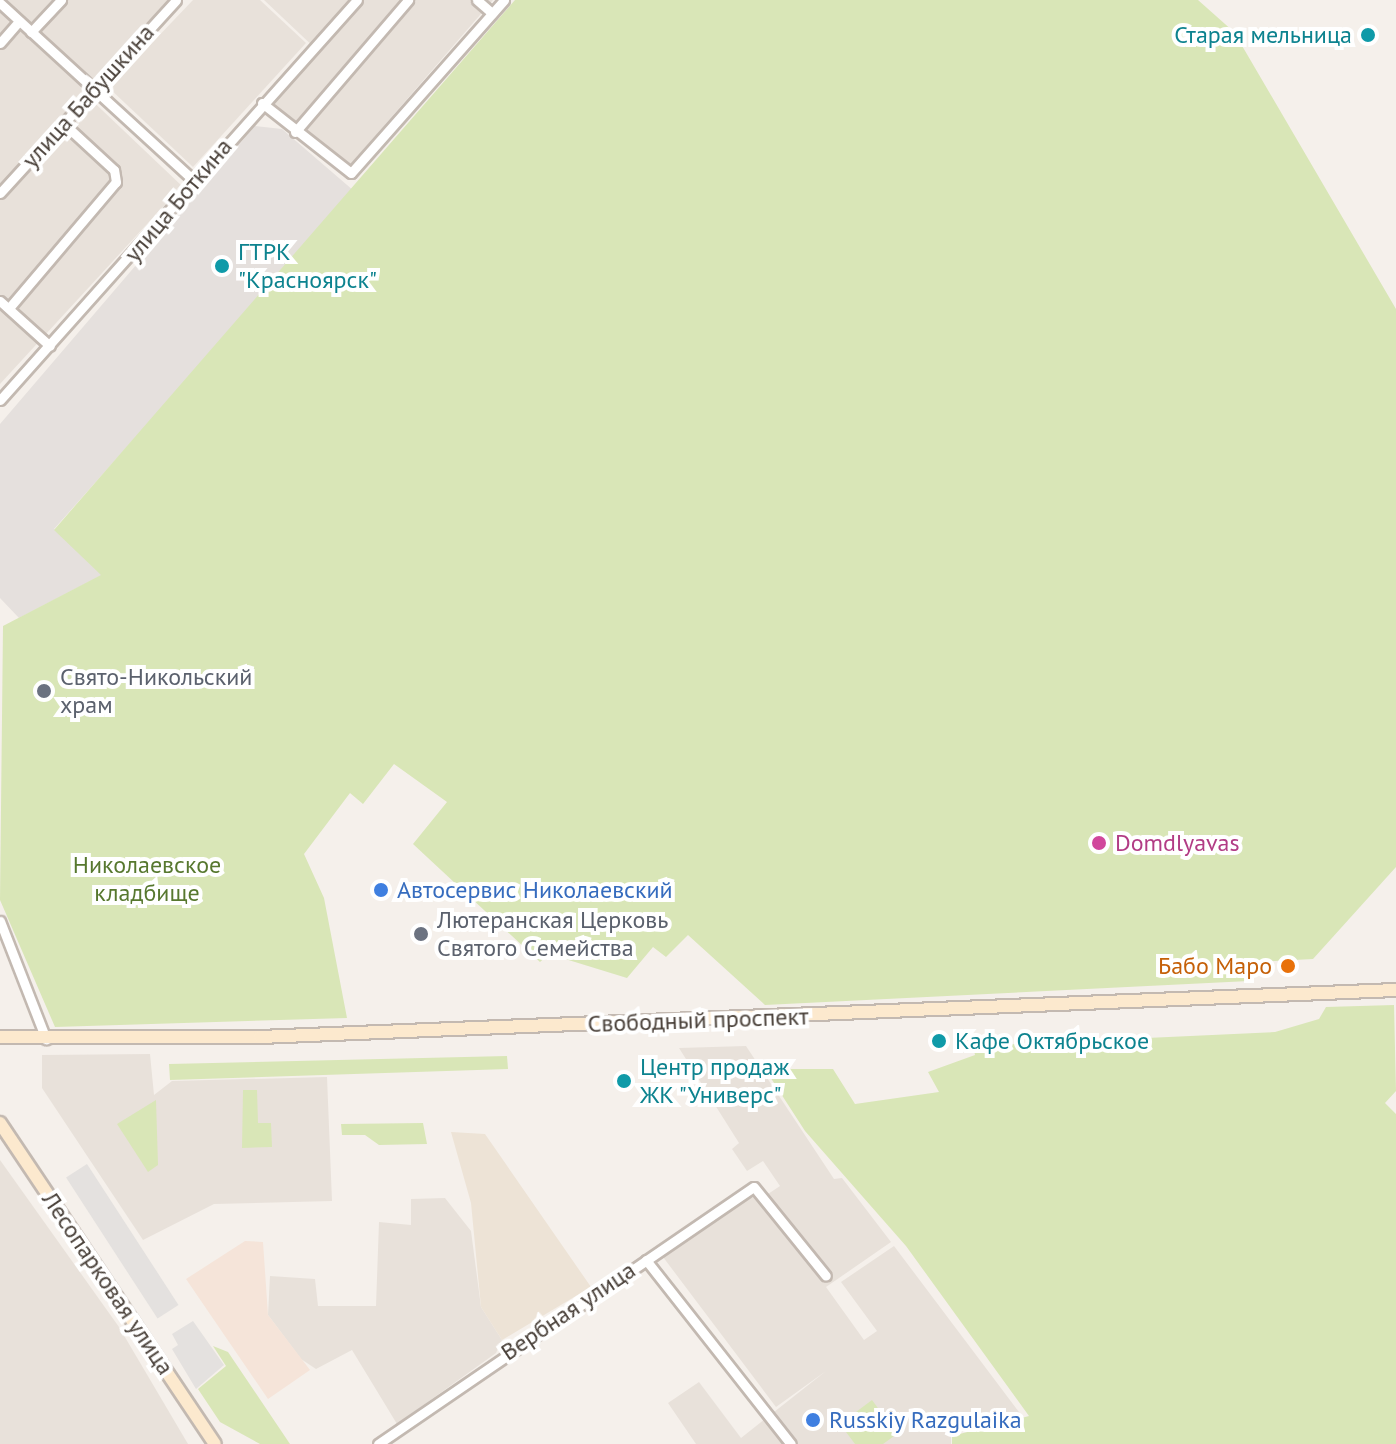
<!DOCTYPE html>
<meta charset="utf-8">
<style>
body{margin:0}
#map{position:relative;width:1396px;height:1444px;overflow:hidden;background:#f5f0eb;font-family:"PT Sans",sans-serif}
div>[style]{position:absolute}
.residential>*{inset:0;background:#e8e1da}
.commercial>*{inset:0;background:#f5e4d9}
.industrial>*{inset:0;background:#e5e0dd}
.education>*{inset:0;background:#ede3d6}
.green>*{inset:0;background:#d9e6b7}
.parking>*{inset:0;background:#e4e1df;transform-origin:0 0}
.roads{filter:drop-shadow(2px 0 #c3b9b1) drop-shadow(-2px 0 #c3b9b1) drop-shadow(0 2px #c3b9b1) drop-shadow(0 -2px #c3b9b1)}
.minor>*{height:9px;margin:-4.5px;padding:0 4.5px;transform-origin:4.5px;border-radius:4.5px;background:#fff}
.secondary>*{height:12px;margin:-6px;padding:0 6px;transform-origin:6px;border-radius:6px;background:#fce9ce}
.dots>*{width:22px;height:22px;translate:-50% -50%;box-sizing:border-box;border:4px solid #fff;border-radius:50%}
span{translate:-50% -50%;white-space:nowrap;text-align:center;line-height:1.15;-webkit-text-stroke:8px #fff;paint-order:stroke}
.culture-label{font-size:24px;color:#0d838f}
.right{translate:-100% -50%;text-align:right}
.left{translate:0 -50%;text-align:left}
.street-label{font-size:24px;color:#494039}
.worship-label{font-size:24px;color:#5b616d}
.hotel-label{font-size:24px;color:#b23c85}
.park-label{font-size:24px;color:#57782f}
.shop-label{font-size:24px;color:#366cbe}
.food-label{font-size:24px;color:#c56008}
</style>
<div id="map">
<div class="residential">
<i style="clip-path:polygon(0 0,168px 0,82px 91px,182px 186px,0 384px)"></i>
<i style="clip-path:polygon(193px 0,260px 0,306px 43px,193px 167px,109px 88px)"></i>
<i style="clip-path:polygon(264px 0,493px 0,349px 166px,270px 104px,318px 51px)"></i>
<i style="clip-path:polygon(746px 1046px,834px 1179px,842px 1178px,891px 1242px,826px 1287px,864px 1340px,877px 1331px,841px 1282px,894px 1246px,1022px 1416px,951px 1435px,951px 1444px,696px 1444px,668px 1403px,699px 1382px,741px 1438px,826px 1371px,776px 1407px,663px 1257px,747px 1197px,762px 1198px,780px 1186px,763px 1161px,747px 1171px,732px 1149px,739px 1143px,679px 1048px)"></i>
<i style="clip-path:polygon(150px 1054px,154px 1095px,172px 1081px,327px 1077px,332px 1201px,214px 1204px,143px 1240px,42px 1088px,42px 1055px)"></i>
<i style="clip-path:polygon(0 1160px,119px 1327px,188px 1444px,0 1444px)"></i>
<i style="clip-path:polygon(445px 1198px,471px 1231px,481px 1307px,502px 1340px,496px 1353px,397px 1424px,352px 1350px,316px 1369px,301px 1359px,268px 1315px,270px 1276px,315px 1279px,318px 1306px,376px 1306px,379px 1222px,411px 1225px,411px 1199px)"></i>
</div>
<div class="commercial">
<i style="clip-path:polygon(245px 1241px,263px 1242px,268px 1315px,310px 1370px,268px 1399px,186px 1279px)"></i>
</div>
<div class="industrial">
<i style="clip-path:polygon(255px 126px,282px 129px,354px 191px,54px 529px,102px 575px,19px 618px,0 598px,0 424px)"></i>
</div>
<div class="education">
<i style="clip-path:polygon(451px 1132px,485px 1134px,591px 1287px,502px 1340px,481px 1307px,471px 1203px)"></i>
</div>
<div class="green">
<i style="clip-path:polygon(515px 0,1198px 0,1234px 32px,1396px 309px,1396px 867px,1313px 959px,1254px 962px,1249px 981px,765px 1005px,688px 935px,666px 957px,653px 947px,627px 978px,549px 954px,540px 962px,413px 844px,447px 802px,394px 764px,363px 804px,350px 793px,304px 854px,324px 898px,347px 1018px,55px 1027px,0 900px,3px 626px,101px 575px,54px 530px)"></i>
<i style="clip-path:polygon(1394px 1005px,1396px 1091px,1385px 1103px,1396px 1114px,1396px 1444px,952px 1444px,952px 1436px,1029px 1416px,906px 1246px,805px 1131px,765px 1069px,833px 1069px,855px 1104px,939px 1092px,928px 1072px,975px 1055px,973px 1046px,1275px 1032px,1319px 1019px,1326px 1007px)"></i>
<i style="clip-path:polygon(507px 1056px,508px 1069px,170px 1080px,169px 1064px)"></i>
<i style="clip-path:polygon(243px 1090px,257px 1090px,258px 1123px,271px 1123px,272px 1147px,242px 1148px)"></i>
<i style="clip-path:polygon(156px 1100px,158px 1165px,148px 1172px,117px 1124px)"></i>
<i style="clip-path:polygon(423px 1123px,427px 1144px,379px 1145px,365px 1135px,342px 1135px,341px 1124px)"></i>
<i style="clip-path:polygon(213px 1346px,228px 1352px,290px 1444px,260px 1444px,220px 1422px,198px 1389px,226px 1366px)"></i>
<i style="clip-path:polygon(872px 1400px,897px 1434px,883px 1444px,855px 1444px,840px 1424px)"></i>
</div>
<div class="parking">
<i style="left:87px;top:1164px;width:168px;height:25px;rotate:57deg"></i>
<i style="clip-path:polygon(193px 1321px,224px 1365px,196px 1389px,172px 1349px,178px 1345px,172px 1334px)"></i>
</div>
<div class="roads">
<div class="minor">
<i style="left:477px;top:0;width:20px;rotate:41deg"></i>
<i style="left:0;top:3px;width:263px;rotate:42.5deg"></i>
<i style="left:31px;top:32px;width:44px;rotate:-46.8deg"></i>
<i style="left:0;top:43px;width:29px;rotate:-49deg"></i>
<i style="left:262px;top:103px;width:113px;rotate:38.2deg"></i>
<i style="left:351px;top:173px;width:231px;rotate:-48.5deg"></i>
<i style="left:295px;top:132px;width:174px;rotate:-49.4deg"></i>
<i style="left:0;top:193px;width:261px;rotate:-47.6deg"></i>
<i style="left:0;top:301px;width:67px;rotate:42deg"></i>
<i style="left:9px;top:308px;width:165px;rotate:-49.7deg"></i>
<i style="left:116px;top:182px;width:12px;rotate:-99deg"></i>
<i style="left:114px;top:170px;width:69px;rotate:-137.3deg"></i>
<i style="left:0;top:400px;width:536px;rotate:-48.25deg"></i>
<i style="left:0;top:921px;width:127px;rotate:68.7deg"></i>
<i style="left:646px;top:1260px;width:234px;rotate:51.8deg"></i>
<i style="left:378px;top:1444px;width:455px;rotate:-34.4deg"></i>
<i style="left:754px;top:1187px;width:114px;rotate:51deg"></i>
</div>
<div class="secondary">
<i style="left:0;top:1037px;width:260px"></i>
<i style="left:260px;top:1037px;width:1137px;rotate:-2.37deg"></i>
<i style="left:0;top:1123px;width:386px;rotate:56.2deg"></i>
</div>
</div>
<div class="dots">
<i style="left:1368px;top:35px;background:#0f9aa8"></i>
<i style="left:222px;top:266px;background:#0f9aa8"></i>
<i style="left:44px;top:691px;background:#6b7280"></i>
<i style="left:1099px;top:843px;background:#d1479c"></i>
<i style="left:381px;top:890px;background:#3f7fe0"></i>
<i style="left:421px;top:934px;background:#6b7280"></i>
<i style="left:1288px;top:966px;background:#e8710a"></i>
<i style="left:939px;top:1041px;background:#0f9aa8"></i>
<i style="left:624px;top:1081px;background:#0f9aa8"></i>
<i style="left:813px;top:1420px;background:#3f7fe0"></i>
</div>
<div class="culture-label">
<span class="right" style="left:1352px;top:35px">Старая мельница</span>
<span class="left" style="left:238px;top:266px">ГТРК<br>"Красноярск"</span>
<span class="left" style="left:955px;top:1041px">Кафе Октябрьское</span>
<span class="left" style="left:640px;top:1081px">Центр продаж<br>ЖК "Универс"</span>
</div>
<div class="street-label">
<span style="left:88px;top:96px;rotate:-48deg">улица Бабушкина</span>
<span style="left:178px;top:200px;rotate:-50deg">улица Боткина</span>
<span style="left:698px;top:1020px;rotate:-2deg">Свободный проспект</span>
<span style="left:108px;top:1283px;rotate:56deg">Лесопарковая улица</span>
<span style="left:568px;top:1311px;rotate:-34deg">Вербная улица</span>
</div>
<div class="worship-label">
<span class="left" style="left:60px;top:691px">Свято-Никольский<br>храм</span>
<span class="left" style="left:437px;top:934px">Лютеранская Церковь<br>Святого Семейства</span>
</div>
<div class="hotel-label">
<span class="left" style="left:1115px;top:843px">Domdlyavas</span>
</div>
<div class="park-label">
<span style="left:147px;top:879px">Николаевское<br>кладбище</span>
</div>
<div class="shop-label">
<span class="left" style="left:397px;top:890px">Автосервис Николаевский</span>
<span class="left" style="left:829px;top:1420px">Russkiy Razgulaika</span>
</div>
<div class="food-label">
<span class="right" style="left:1272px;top:966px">Бабо Маро</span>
</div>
</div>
